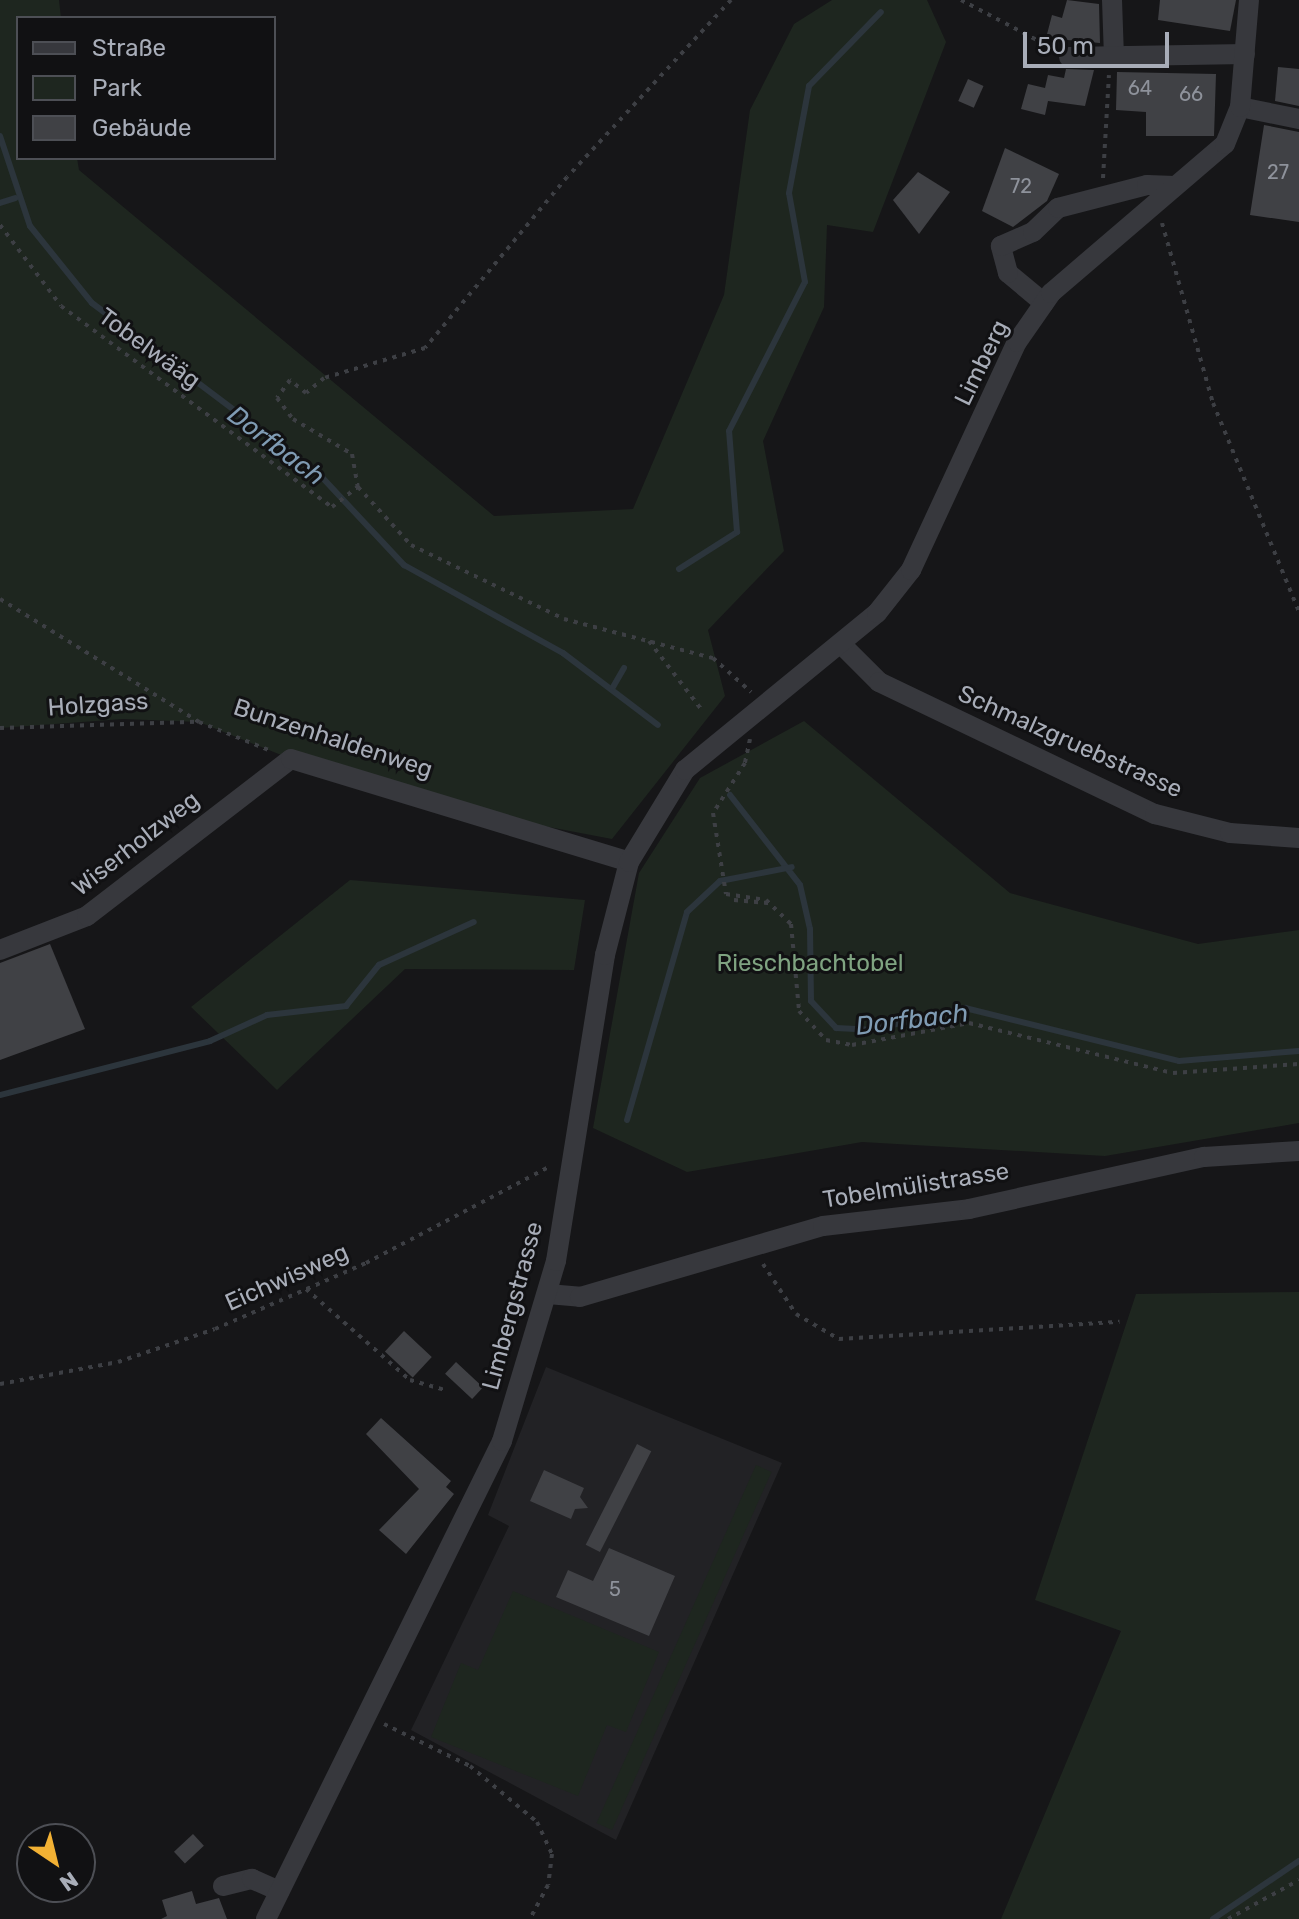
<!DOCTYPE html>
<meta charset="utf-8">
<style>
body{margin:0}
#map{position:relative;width:1299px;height:1919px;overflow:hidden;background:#161618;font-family:Rubik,sans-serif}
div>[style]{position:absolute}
.built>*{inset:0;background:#222225}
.green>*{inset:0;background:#1e261f;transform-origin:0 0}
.stream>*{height:6px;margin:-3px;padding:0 3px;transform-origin:3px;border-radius:3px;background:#2c353c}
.building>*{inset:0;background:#404145;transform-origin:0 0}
.path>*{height:4px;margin-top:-2px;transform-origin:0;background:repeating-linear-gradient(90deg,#3d3f44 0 4px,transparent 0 10px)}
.minor>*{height:20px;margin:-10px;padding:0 10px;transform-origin:10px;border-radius:10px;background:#37383d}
span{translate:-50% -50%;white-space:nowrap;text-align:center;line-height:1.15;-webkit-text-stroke:6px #111113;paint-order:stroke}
.number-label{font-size:20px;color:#8e929b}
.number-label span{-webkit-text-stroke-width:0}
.street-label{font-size:24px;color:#a8adb8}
.park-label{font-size:24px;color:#7fa381}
.water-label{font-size:26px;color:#7f9bb3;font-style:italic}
.legend{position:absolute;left:16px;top:16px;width:260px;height:144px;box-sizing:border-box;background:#111113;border:2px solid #4d4f55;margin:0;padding:10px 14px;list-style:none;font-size:24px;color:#a8adb8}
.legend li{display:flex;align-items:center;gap:16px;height:40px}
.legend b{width:40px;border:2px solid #4d4f55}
.north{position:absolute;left:16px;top:1823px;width:80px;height:80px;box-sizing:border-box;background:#111113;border:2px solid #4d4f55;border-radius:50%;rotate:145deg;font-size:22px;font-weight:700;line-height:32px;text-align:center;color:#a8adb8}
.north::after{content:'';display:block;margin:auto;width:28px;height:36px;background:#f2b134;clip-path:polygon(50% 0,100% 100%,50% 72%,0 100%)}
.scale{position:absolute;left:1023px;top:32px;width:146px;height:36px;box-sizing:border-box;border:4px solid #a8adb8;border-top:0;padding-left:10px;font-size:24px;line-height:28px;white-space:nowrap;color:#a8adb8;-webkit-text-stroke:6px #111113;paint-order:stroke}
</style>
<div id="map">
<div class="built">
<i style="clip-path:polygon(546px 1367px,782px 1463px,616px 1840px,411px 1730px,509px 1526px,488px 1515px)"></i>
</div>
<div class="green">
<i style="clip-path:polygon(0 0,59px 0,61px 18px,18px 18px,18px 158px,77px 158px,79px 170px,494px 516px,633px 509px,724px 295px,750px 110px,794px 24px,832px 0,927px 0,946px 42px,873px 232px,827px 225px,824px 307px,763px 441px,784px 551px,708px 630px,725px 696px,612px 839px,502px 818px,291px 759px,199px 722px,123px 719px,0 728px)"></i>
<i style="clip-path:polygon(804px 721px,1010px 893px,1198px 944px,1299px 930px,1299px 1123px,1105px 1156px,862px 1142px,687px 1172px,593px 1128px,639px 873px,700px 778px)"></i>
<i style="clip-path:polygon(350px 880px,585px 900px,574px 970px,405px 969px,277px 1090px,191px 1007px)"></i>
<i style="clip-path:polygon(1299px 1292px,1299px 1919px,1001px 1919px,1121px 1631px,1035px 1600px,1136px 1294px)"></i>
<i style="left:756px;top:1465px;width:17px;height:392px;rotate:24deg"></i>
<i style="clip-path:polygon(513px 1591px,659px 1652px,626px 1732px,607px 1725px,578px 1796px,431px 1737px,461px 1663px,478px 1670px)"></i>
</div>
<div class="stream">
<i style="left:0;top:136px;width:95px;rotate:71.6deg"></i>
<i style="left:30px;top:226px;width:99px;rotate:51.2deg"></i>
<i style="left:92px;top:303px;width:284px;rotate:37deg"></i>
<i style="left:319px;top:474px;width:125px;rotate:47deg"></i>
<i style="left:404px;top:565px;width:182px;rotate:29deg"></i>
<i style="left:563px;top:653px;width:119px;rotate:37.2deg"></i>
<i style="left:0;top:203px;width:16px;rotate:-18deg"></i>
<i style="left:679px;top:569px;width:69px;rotate:-32.5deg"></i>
<i style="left:737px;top:532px;width:101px;rotate:-94.5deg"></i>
<i style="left:729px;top:431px;width:167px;rotate:-63deg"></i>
<i style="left:805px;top:282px;width:90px;rotate:-100.2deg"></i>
<i style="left:789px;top:193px;width:109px;rotate:-79.4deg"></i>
<i style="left:809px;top:86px;width:103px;rotate:-45.8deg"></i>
<i style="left:613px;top:687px;width:22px;rotate:-60deg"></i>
<i style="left:730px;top:795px;width:114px;rotate:52.1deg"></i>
<i style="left:800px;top:885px;width:45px;rotate:77.2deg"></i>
<i style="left:810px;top:929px;width:72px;rotate:89.2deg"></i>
<i style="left:811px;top:1001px;width:37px;rotate:47deg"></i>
<i style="left:836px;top:1028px;width:35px;rotate:3deg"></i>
<i style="left:871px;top:1030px;width:97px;rotate:-13.2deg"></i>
<i style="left:965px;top:1008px;width:220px;rotate:13.9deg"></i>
<i style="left:1179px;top:1061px;width:120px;rotate:-4.8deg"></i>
<i style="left:0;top:1095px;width:217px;rotate:-14.4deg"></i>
<i style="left:210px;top:1041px;width:63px;rotate:-24.5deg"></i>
<i style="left:267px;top:1015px;width:80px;rotate:-6.5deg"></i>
<i style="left:346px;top:1006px;width:53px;rotate:-51.2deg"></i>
<i style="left:379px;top:965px;width:104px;rotate:-24.4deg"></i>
<i style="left:627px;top:1120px;width:216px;rotate:-73.9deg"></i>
<i style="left:687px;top:912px;width:45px;rotate:-43.2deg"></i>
<i style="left:720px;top:881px;width:73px;rotate:-11deg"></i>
<i style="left:1213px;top:1919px;width:104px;rotate:-34deg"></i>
</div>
<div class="building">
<i style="clip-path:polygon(1067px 0,1099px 4px,1100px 43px,1046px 38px,1052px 15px,1062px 18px)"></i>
<i style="clip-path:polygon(1160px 0,1236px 0,1230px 31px,1158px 20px)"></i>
<i style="clip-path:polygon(1278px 67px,1299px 69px,1299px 106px,1275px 101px)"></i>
<i style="clip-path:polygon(1066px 69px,1094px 70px,1085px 106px,1048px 101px,1045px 115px,1021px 109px,1028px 84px,1045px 88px,1048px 75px,1064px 78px)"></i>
<i style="clip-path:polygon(1117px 72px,1216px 74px,1214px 136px,1146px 136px,1146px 112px,1116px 110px)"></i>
<i style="left:968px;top:79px;width:17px;height:24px;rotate:24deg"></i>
<i style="clip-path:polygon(1264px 125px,1299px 132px,1299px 222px,1250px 215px)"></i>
<i style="clip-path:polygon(1005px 148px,1059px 174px,1047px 201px,1013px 227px,982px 211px)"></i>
<i style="clip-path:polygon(918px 172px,950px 192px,919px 234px,893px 200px)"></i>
<i style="clip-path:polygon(50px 944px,85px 1029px,0 1060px,0 963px)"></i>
<i style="left:404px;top:1331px;width:38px;height:28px;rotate:43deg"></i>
<i style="left:456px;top:1362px;width:37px;height:16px;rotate:43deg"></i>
<i style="clip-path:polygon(381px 1418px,451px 1481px,446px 1487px,454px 1494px,406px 1554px,379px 1530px,419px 1489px,366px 1434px)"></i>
<i style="left:637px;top:1444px;width:16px;height:113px;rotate:27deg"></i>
<i style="clip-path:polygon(544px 1470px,584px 1488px,580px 1497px,588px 1508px,575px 1509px,571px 1519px,530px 1501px)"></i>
<i style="clip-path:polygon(609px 1548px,675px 1576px,649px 1636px,556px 1597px,568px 1570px,593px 1581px)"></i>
<i style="left:193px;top:1834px;width:16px;height:26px;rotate:47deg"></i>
<i style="clip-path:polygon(192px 1891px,196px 1904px,219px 1898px,227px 1919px,161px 1919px,167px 1916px,162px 1900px)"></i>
</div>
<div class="path">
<i style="left:731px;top:0;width:241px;rotate:132.8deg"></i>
<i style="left:567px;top:177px;width:222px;rotate:129.7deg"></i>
<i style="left:425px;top:348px;width:105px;rotate:163.5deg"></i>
<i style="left:324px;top:378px;width:23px;rotate:140deg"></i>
<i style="left:306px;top:393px;width:21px;rotate:-141deg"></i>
<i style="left:290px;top:380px;width:22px;rotate:126deg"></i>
<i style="left:277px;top:398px;width:26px;rotate:53deg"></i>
<i style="left:293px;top:419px;width:69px;rotate:30.7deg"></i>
<i style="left:352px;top:454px;width:34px;rotate:80deg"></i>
<i style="left:358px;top:487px;width:79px;rotate:47.6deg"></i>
<i style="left:411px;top:545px;width:170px;rotate:25.8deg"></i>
<i style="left:564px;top:619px;width:154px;rotate:14.7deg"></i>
<i style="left:713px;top:658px;width:51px;rotate:41.8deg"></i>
<i style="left:961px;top:0;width:105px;rotate:27.8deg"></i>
<i style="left:1103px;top:178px;width:103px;rotate:-86.7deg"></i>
<i style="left:1162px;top:223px;width:187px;rotate:74.2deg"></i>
<i style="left:1213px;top:403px;width:226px;rotate:67.6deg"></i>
<i style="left:0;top:225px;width:101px;rotate:53deg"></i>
<i style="left:61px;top:306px;width:337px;rotate:36.6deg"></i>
<i style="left:332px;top:507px;width:33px;rotate:-38deg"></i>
<i style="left:0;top:599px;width:234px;rotate:31.7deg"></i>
<i style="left:199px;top:722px;width:78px;rotate:21.9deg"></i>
<i style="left:649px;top:641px;width:86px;rotate:52.6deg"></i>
<i style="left:0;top:728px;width:196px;rotate:-1.8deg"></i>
<i style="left:750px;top:739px;width:25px;rotate:102deg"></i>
<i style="left:745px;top:763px;width:59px;rotate:122.6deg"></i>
<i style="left:713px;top:813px;width:82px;rotate:80.9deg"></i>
<i style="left:726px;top:894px;width:40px;rotate:8.5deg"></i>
<i style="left:766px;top:900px;width:35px;rotate:44deg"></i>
<i style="left:791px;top:924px;width:87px;rotate:84.7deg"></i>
<i style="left:799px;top:1011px;width:40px;rotate:47deg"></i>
<i style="left:826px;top:1040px;width:26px;rotate:11deg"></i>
<i style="left:852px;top:1045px;width:119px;rotate:-10.6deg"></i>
<i style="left:969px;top:1023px;width:210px;rotate:13.8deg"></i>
<i style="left:1173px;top:1073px;width:126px;rotate:-4.1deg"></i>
<i style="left:734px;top:900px;width:36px;rotate:5deg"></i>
<i style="left:763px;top:1264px;width:60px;rotate:56.6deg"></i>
<i style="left:796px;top:1314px;width:50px;rotate:30.2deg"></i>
<i style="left:839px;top:1339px;width:281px;rotate:-3.5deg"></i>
<i style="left:306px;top:1289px;width:138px;rotate:41.2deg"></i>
<i style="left:410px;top:1380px;width:36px;rotate:16deg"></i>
<i style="left:0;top:1384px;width:120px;rotate:-10.6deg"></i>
<i style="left:118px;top:1362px;width:102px;rotate:-18.8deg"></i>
<i style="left:215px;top:1329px;width:165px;rotate:-23.6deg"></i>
<i style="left:366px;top:1263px;width:209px;rotate:-27.7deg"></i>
<i style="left:384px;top:1724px;width:96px;rotate:26deg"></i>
<i style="left:470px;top:1766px;width:87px;rotate:39.9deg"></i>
<i style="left:537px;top:1822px;width:35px;rotate:65deg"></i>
<i style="left:552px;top:1854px;width:31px;rotate:97deg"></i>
<i style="left:548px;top:1885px;width:38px;rotate:118deg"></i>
<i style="left:1228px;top:1919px;width:81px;rotate:-28.8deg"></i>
</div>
<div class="minor">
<i style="left:1112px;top:0;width:56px;rotate:88deg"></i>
<i style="left:1069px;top:57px;width:176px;rotate:-1deg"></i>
<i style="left:1240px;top:107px;width:60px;rotate:11.5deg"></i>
<i style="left:1044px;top:303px;width:47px;rotate:-140.2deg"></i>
<i style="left:1008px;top:273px;width:28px;rotate:-105deg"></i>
<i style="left:1001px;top:246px;width:35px;rotate:-24deg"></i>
<i style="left:1033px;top:232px;width:35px;rotate:-44deg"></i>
<i style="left:1058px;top:208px;width:92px;rotate:-14.5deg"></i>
<i style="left:1147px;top:185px;width:28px;rotate:2deg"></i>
<i style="left:841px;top:644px;width:54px;rotate:45deg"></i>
<i style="left:879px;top:682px;width:306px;rotate:25.6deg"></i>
<i style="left:1155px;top:814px;width:77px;rotate:14.2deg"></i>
<i style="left:1230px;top:833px;width:69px;rotate:4.1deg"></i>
<i style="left:0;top:950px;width:93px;rotate:-21.3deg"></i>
<i style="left:87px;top:916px;width:257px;rotate:-37.6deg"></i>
<i style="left:291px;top:759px;width:353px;rotate:16.9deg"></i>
<i style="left:548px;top:1294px;width:32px;rotate:5deg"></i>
<i style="left:580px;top:1297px;width:253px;rotate:-16.3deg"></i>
<i style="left:823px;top:1226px;width:147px;rotate:-6.6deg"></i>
<i style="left:969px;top:1209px;width:241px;rotate:-12.5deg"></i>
<i style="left:1204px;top:1157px;width:95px;rotate:-3.6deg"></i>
<i style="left:223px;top:1886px;width:30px;rotate:-14deg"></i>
<i style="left:252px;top:1879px;width:30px;rotate:24deg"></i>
<i style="left:266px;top:1919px;width:533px;rotate:-63.72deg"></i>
<i style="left:502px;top:1441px;width:188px;rotate:-73.3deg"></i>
<i style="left:556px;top:1261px;width:310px;rotate:-80.9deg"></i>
<i style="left:605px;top:955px;width:96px;rotate:-75.5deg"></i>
<i style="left:629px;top:862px;width:108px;rotate:-58.7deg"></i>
<i style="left:685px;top:770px;width:248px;rotate:-39.3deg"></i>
<i style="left:877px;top:613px;width:55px;rotate:-51.7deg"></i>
<i style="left:911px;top:570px;width:251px;rotate:-65.1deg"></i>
<i style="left:1017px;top:342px;width:60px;rotate:-55.2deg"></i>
<i style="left:1051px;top:293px;width:229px;rotate:-40.6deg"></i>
<i style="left:1225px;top:144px;width:40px;rotate:-68deg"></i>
<i style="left:1240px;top:107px;width:107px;rotate:-85.2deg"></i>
</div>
<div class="number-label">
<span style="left:1140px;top:88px">64</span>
<span style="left:1191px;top:94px">66</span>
<span style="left:1278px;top:172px">27</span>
<span style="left:1021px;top:186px">72</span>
<span style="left:615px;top:1589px">5</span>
</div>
<div class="street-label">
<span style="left:149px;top:349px;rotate:36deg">Tobelwääg</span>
<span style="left:982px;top:363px;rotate:-64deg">Limberg</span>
<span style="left:98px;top:705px;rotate:-4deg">Holzgass</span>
<span style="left:333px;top:739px;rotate:18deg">Bunzenhaldenweg</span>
<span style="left:1070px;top:742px;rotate:24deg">Schmalzgruebstrasse</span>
<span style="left:136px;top:844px;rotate:-38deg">Wiserholzweg</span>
<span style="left:916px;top:1186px;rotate:-9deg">Tobelmülistrasse</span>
<span style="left:287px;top:1278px;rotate:-24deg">Eichwisweg</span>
<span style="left:513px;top:1306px;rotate:-75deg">Limbergstrasse</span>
</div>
<div class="park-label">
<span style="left:810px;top:964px">Rieschbachtobel</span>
</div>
<div class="water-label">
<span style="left:276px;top:446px;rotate:37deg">Dorfbach</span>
<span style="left:912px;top:1020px;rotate:-7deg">Dorfbach</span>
</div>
<ul class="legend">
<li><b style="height:10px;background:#37383d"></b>Straße</li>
<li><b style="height:22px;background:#1e261f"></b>Park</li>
<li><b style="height:22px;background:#404145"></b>Gebäude</li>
</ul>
<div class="north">N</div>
<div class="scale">50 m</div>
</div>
